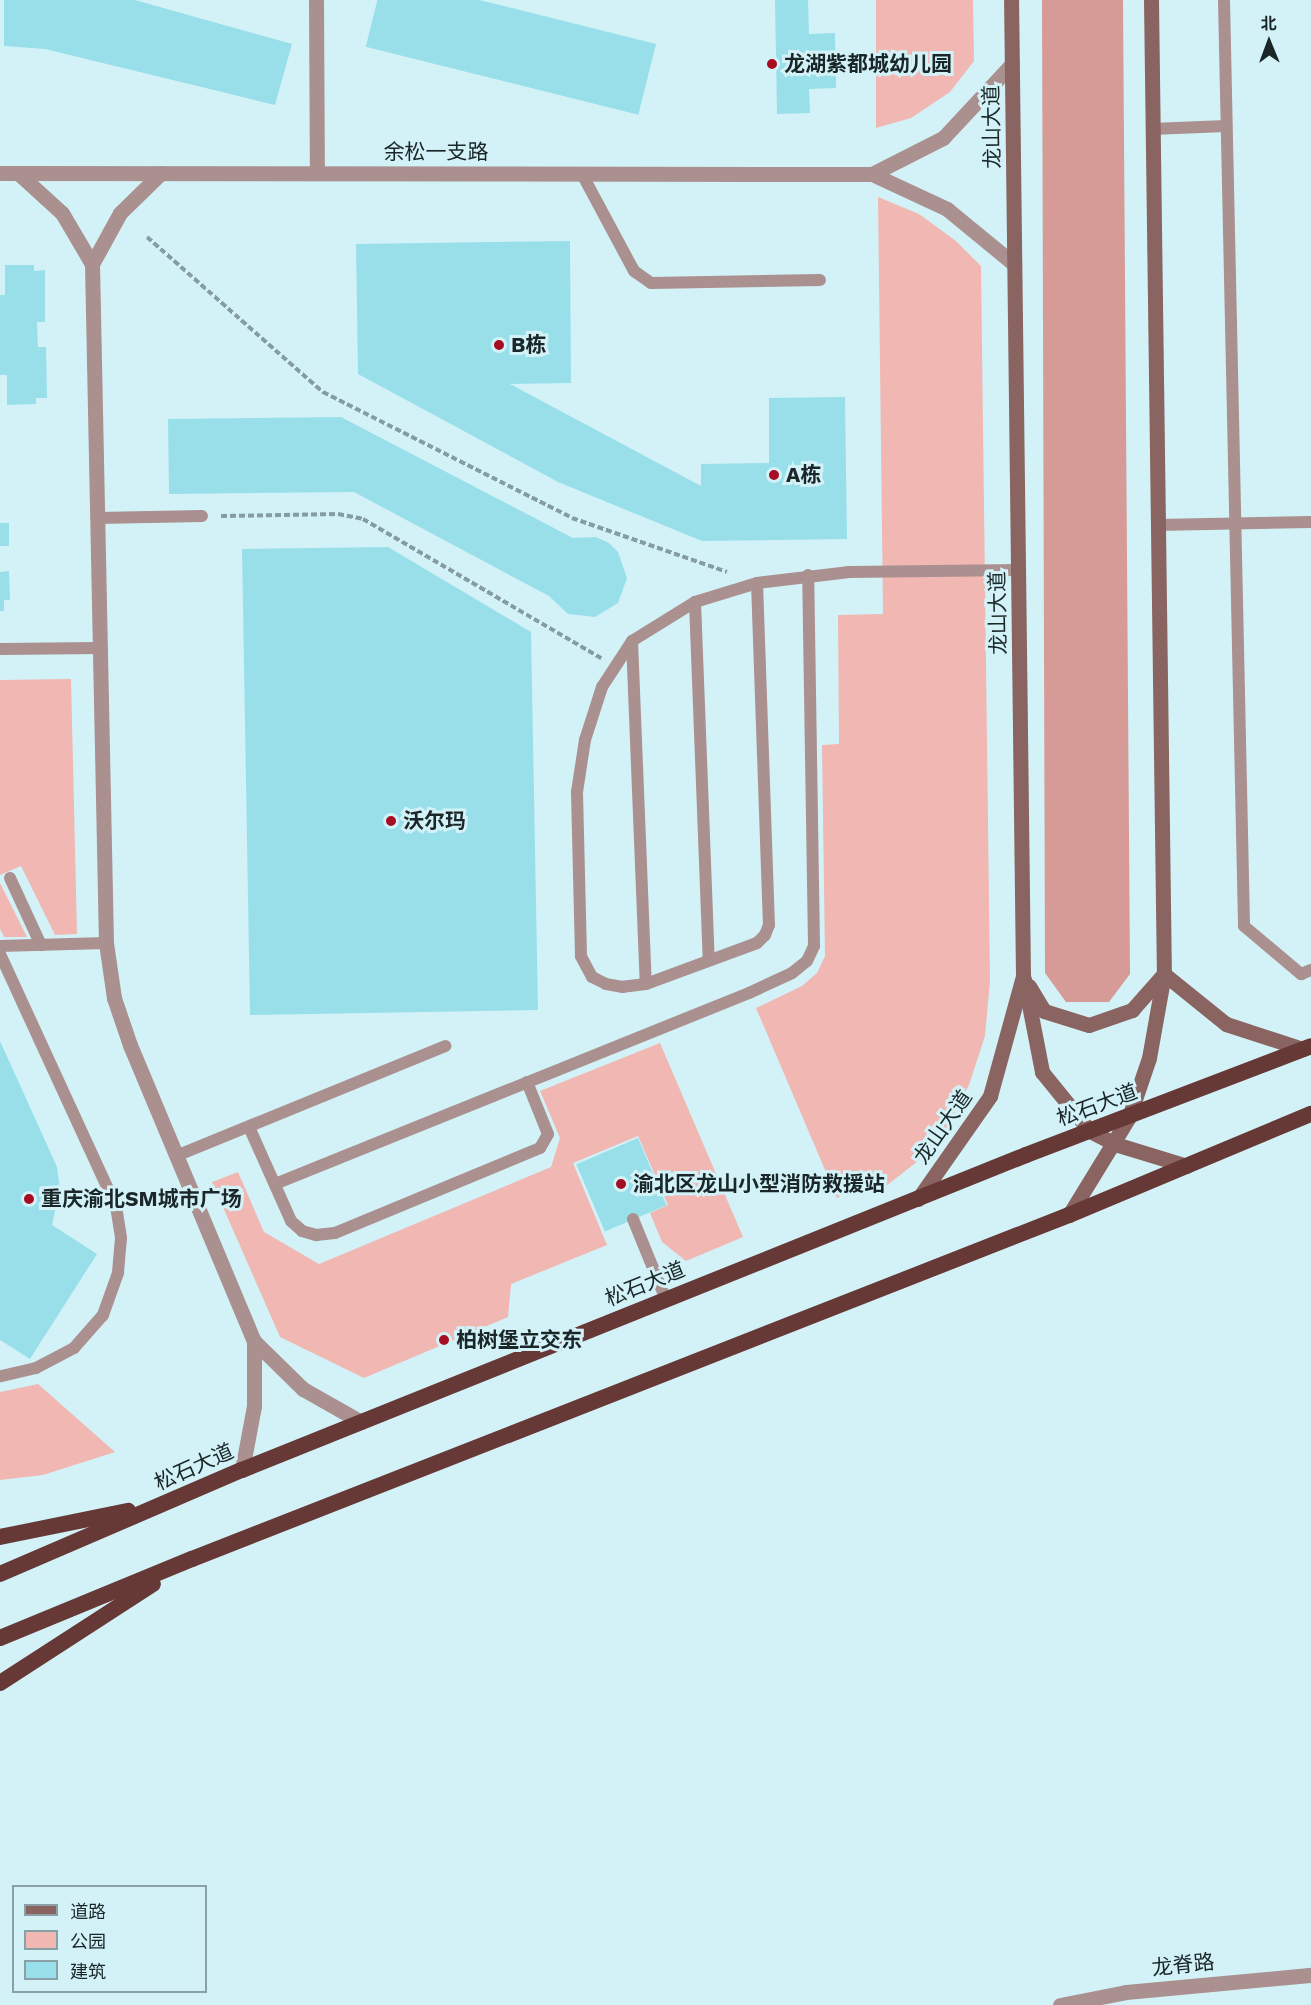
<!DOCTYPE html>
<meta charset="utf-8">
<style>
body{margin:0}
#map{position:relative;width:1311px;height:2005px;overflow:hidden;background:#d3f2f8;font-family:"Work Sans","Noto Sans SC",sans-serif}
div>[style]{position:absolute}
.green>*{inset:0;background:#f1b7b3}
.forest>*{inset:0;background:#d69b97}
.building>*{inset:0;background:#99dfea;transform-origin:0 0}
.path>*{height:4px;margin-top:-2px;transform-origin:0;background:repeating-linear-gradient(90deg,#859ca1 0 6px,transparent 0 9px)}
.service>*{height:12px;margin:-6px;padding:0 6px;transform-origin:6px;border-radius:6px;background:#aa908e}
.minor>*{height:15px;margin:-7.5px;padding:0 7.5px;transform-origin:7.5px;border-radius:7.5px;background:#aa908e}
.tertiary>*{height:15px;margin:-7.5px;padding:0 7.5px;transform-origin:7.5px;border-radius:7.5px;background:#aa908e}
.secondary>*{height:15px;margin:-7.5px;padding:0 7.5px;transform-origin:7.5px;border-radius:7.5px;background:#896461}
.trunk>*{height:16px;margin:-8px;padding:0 8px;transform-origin:8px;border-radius:8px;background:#663836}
.dots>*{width:16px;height:16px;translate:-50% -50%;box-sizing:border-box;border:3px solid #d3f2f8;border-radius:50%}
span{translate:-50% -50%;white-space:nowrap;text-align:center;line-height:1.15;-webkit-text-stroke:6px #d3f2f8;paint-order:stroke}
.poi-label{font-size:21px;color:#1a2628;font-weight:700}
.left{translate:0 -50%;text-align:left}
.street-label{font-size:21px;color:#1a2628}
.legend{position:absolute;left:12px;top:1885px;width:195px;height:108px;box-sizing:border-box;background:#d3f2f8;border:2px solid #89a0a5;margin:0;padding:8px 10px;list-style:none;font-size:18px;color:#1a2628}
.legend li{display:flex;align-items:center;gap:12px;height:30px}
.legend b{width:30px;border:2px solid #89a0a5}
.north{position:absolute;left:1239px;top:12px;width:60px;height:60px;-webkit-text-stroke:4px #d3f2f8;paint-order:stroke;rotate:359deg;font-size:16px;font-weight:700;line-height:24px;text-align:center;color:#1a2628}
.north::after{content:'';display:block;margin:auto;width:21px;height:27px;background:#1a2628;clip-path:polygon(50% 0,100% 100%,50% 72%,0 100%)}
</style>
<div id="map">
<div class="green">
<i style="clip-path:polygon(876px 0,973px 0,974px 61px,950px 92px,911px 118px,876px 128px)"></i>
<i style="clip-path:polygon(878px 197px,919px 214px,956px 241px,981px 266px,990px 981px,985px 1036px,969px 1085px,946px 1129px,918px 1161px,886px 1186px,886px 1176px,837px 1198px,756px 1008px,802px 986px,817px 973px,825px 956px,822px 745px,839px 744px,838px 615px,883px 614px)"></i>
<i style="clip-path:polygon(71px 679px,77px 934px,55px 935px,21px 866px,0 875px,0 680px)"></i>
<i style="clip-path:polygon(0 883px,27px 937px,4px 937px,0 929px)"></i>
<i style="clip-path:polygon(660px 1043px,743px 1237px,686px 1261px,662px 1242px,650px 1213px,668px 1205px,638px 1136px,573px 1163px,607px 1245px,511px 1284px,508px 1317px,364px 1378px,280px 1337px,212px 1182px,238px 1172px,264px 1232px,319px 1264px,551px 1167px,560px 1138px,540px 1091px)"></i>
<i style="clip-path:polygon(38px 1384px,115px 1452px,43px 1475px,0 1480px,0 1392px)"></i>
</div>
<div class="forest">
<i style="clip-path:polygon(1042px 0,1123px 0,1130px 974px,1109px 1002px,1066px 1002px,1045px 973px)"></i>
</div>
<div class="building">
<i style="clip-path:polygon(4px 0,135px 0,292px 44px,275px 105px,45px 49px,4px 46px)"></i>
<i style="clip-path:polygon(775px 0,808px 0,809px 34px,835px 33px,836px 88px,809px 89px,810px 113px,777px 114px)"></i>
<i style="left:656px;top:44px;width:73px;height:281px;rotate:104deg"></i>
<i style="clip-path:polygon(570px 241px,571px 383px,510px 384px,701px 486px,701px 464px,769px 463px,769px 398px,845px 397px,847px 539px,702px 541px,558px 482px,358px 374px,356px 244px)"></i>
<i style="clip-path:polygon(5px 265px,34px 265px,34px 271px,45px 270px,45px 322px,37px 322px,38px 347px,46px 347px,47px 398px,36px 398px,36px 404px,7px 405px,7px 375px,0 375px,0 295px,5px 295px)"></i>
<i style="clip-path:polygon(341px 417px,573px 538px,596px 537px,609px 543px,618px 552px,627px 578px,618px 603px,595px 617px,568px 614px,549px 596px,354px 492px,169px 494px,168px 419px)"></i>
<i style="left:0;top:523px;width:9px;height:23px"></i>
<i style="clip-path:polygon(388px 547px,531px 632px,538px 1010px,250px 1015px,242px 549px)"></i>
<i style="clip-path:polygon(9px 571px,10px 600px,4px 600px,4px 611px,0 611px,0 572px)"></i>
<i style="clip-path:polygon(0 1041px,57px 1167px,60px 1189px,52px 1225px,97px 1254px,30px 1359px,0 1340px)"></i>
<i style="left:638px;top:1138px;width:73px;height:67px;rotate:67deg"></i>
</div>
<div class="path">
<i style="left:147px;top:237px;width:235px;rotate:41.4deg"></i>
<i style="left:323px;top:392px;width:279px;rotate:26.8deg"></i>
<i style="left:572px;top:518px;width:164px;rotate:19.2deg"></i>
<i style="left:221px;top:516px;width:117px;rotate:-1deg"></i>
<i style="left:338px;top:514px;width:25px;rotate:11deg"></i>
<i style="left:363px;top:519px;width:276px;rotate:30.3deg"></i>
</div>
<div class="service">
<i style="left:1224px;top:0;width:926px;rotate:88.76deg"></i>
<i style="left:1244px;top:926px;width:75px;rotate:40.1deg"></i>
<i style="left:1301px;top:974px;width:11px;rotate:-22deg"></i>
<i style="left:1152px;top:129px;width:74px;rotate:-2.3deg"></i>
<i style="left:582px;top:174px;width:110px;rotate:61.8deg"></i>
<i style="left:634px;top:271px;width:21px;rotate:35deg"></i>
<i style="left:651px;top:283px;width:169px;rotate:-1deg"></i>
<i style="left:97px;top:518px;width:105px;rotate:-1.1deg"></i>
<i style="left:1157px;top:525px;width:154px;rotate:-1.1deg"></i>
<i style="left:757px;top:583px;width:342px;rotate:88deg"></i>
<i style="left:769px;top:925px;width:11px;rotate:112deg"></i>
<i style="left:765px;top:935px;width:11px;rotate:135deg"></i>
<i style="left:757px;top:943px;width:118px;rotate:159.7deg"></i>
<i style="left:646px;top:984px;width:23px;rotate:173deg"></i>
<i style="left:623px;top:987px;width:17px;rotate:-170deg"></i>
<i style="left:606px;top:984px;width:16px;rotate:-153deg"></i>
<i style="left:592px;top:977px;width:24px;rotate:-118deg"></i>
<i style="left:581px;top:956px;width:164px;rotate:-91.4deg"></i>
<i style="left:577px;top:792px;width:53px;rotate:-81.3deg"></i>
<i style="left:585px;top:740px;width:56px;rotate:-72.2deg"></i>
<i style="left:602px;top:687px;width:55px;rotate:-56.9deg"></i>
<i style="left:632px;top:641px;width:74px;rotate:-31.8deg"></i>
<i style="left:695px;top:602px;width:65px;rotate:-17deg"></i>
<i style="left:757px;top:583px;width:93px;rotate:-6.8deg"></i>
<i style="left:849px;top:572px;width:169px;rotate:-0.7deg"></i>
<i style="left:695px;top:602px;width:358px;rotate:87.8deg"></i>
<i style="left:632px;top:641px;width:343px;rotate:87.7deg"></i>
<i style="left:0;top:649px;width:100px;rotate:-0.6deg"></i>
<i style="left:10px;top:878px;width:74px;rotate:65.2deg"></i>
<i style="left:0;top:946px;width:106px;rotate:-1.6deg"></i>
<i style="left:0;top:954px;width:277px;rotate:65.3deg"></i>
<i style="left:116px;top:1206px;width:32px;rotate:81deg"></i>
<i style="left:121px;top:1238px;width:35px;rotate:95deg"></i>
<i style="left:118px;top:1273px;width:45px;rotate:109.7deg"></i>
<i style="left:103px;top:1315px;width:44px;rotate:131.3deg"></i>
<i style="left:74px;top:1348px;width:43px;rotate:152.2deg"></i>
<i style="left:36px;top:1368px;width:37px;rotate:167deg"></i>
<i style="left:249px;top:1127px;width:103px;rotate:65.9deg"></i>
<i style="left:291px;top:1221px;width:15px;rotate:42deg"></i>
<i style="left:302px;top:1231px;width:15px;rotate:16deg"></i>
<i style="left:316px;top:1235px;width:19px;rotate:-6deg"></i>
<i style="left:335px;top:1233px;width:222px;rotate:-22.5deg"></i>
<i style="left:540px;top:1148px;width:16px;rotate:-60deg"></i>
<i style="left:548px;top:1134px;width:56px;rotate:-112deg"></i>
<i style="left:176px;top:1156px;width:291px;rotate:-22.2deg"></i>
<i style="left:275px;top:1184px;width:511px;rotate:-21.95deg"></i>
<i style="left:749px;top:993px;width:47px;rotate:-24.9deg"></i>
<i style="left:792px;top:973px;width:19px;rotate:-39deg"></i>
<i style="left:807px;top:961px;width:17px;rotate:-65deg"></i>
<i style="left:814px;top:946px;width:371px;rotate:-90.9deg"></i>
<i style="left:633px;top:1219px;width:87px;rotate:67.8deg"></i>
</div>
<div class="minor">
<i style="left:316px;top:0;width:173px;rotate:89.7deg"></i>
</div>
<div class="tertiary">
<i style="left:0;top:173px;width:872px;rotate:0.07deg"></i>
<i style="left:872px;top:174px;width:83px;rotate:25deg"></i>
<i style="left:947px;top:209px;width:87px;rotate:39.4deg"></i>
<i style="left:18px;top:173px;width:59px;rotate:42.3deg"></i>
<i style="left:62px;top:213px;width:59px;rotate:59.5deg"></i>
<i style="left:92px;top:264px;width:679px;rotate:88.82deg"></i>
<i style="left:106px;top:943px;width:56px;rotate:81.7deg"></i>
<i style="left:114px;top:998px;width:50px;rotate:71.2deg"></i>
<i style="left:130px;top:1045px;width:321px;rotate:67.3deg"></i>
<i style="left:254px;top:1341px;width:65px;rotate:90deg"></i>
<i style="left:254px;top:1406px;width:65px;rotate:100.6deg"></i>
<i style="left:872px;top:174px;width:80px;rotate:-26.9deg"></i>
<i style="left:943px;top:138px;width:101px;rotate:-47deg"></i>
<i style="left:92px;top:264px;width:58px;rotate:-61.2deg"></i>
<i style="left:120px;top:213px;width:57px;rotate:-44.3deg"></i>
<i style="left:254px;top:1341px;width:69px;rotate:44.4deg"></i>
<i style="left:303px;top:1389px;width:67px;rotate:29.6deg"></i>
<i style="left:1060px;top:2005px;width:67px;rotate:-11.1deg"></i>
<i style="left:1126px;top:1992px;width:186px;rotate:-5.3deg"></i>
</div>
<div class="secondary">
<i style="left:1151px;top:0;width:974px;rotate:89.24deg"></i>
<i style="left:1164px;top:974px;width:80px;rotate:38.9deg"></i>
<i style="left:1226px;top:1024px;width:81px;rotate:18deg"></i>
<i style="left:1024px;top:979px;width:95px;rotate:79deg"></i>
<i style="left:1042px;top:1072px;width:76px;rotate:50.9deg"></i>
<i style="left:1090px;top:1131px;width:28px;rotate:27deg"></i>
<i style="left:1115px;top:1144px;width:75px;rotate:17deg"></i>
<i style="left:1029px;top:986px;width:29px;rotate:59deg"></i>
<i style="left:1044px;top:1011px;width:47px;rotate:17.3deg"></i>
<i style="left:1089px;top:1025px;width:46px;rotate:-19.2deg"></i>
<i style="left:1132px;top:1010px;width:47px;rotate:-48.5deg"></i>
<i style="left:918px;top:1199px;width:126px;rotate:-55deg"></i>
<i style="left:990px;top:1096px;width:124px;rotate:-74.6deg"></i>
<i style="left:1023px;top:976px;width:976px;rotate:-90.7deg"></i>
<i style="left:1069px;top:1215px;width:115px;rotate:-58.5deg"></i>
<i style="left:1129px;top:1117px;width:62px;rotate:-71.3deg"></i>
<i style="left:1149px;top:1058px;width:85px;rotate:-79.9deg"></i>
</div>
<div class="trunk">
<i style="left:0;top:1537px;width:131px;rotate:-11.5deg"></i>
<i style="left:0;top:1574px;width:263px;rotate:-23.3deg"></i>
<i style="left:242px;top:1470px;width:845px;rotate:-21.89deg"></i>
<i style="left:1026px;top:1155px;width:305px;rotate:-20.9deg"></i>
<i style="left:0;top:1638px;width:208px;rotate:-22.4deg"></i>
<i style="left:192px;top:1559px;width:942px;rotate:-21.42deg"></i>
<i style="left:1069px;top:1215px;width:262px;rotate:-22.7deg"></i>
<i style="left:0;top:1683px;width:182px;rotate:-32.9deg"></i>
</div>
<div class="dots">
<i style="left:772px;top:64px;background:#a60d22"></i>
<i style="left:499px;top:345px;background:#a60d22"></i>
<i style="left:774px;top:475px;background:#a60d22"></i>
<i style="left:391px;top:821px;background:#a60d22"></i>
<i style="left:621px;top:1184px;background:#a60d22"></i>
<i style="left:29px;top:1199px;background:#a60d22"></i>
<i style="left:444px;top:1340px;background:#a60d22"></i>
</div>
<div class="poi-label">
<span class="left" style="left:784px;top:64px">龙湖紫都城幼儿园</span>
<span class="left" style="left:511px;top:345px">B栋</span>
<span class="left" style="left:786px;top:475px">A栋</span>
<span class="left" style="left:403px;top:821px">沃尔玛</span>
<span class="left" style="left:633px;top:1184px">渝北区龙山小型消防救援站</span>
<span class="left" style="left:41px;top:1199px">重庆渝北SM城市广场</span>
<span class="left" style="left:456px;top:1340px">柏树堡立交东</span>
</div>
<div class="street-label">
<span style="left:992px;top:127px;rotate:-91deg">龙山大道</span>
<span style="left:436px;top:152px">余松一支路</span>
<span style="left:998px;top:613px;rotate:-91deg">龙山大道</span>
<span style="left:1097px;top:1105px;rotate:-20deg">松石大道</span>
<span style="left:943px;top:1127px;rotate:-55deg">龙山大道</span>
<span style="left:645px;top:1284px;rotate:-22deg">松石大道</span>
<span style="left:194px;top:1467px;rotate:-24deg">松石大道</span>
<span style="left:1183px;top:1965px;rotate:-6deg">龙脊路</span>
</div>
<ul class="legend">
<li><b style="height:8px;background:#896461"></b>道路</li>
<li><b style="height:16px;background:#f1b7b3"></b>公园</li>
<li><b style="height:16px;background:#99dfea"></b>建筑</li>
</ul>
<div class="north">北</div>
</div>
